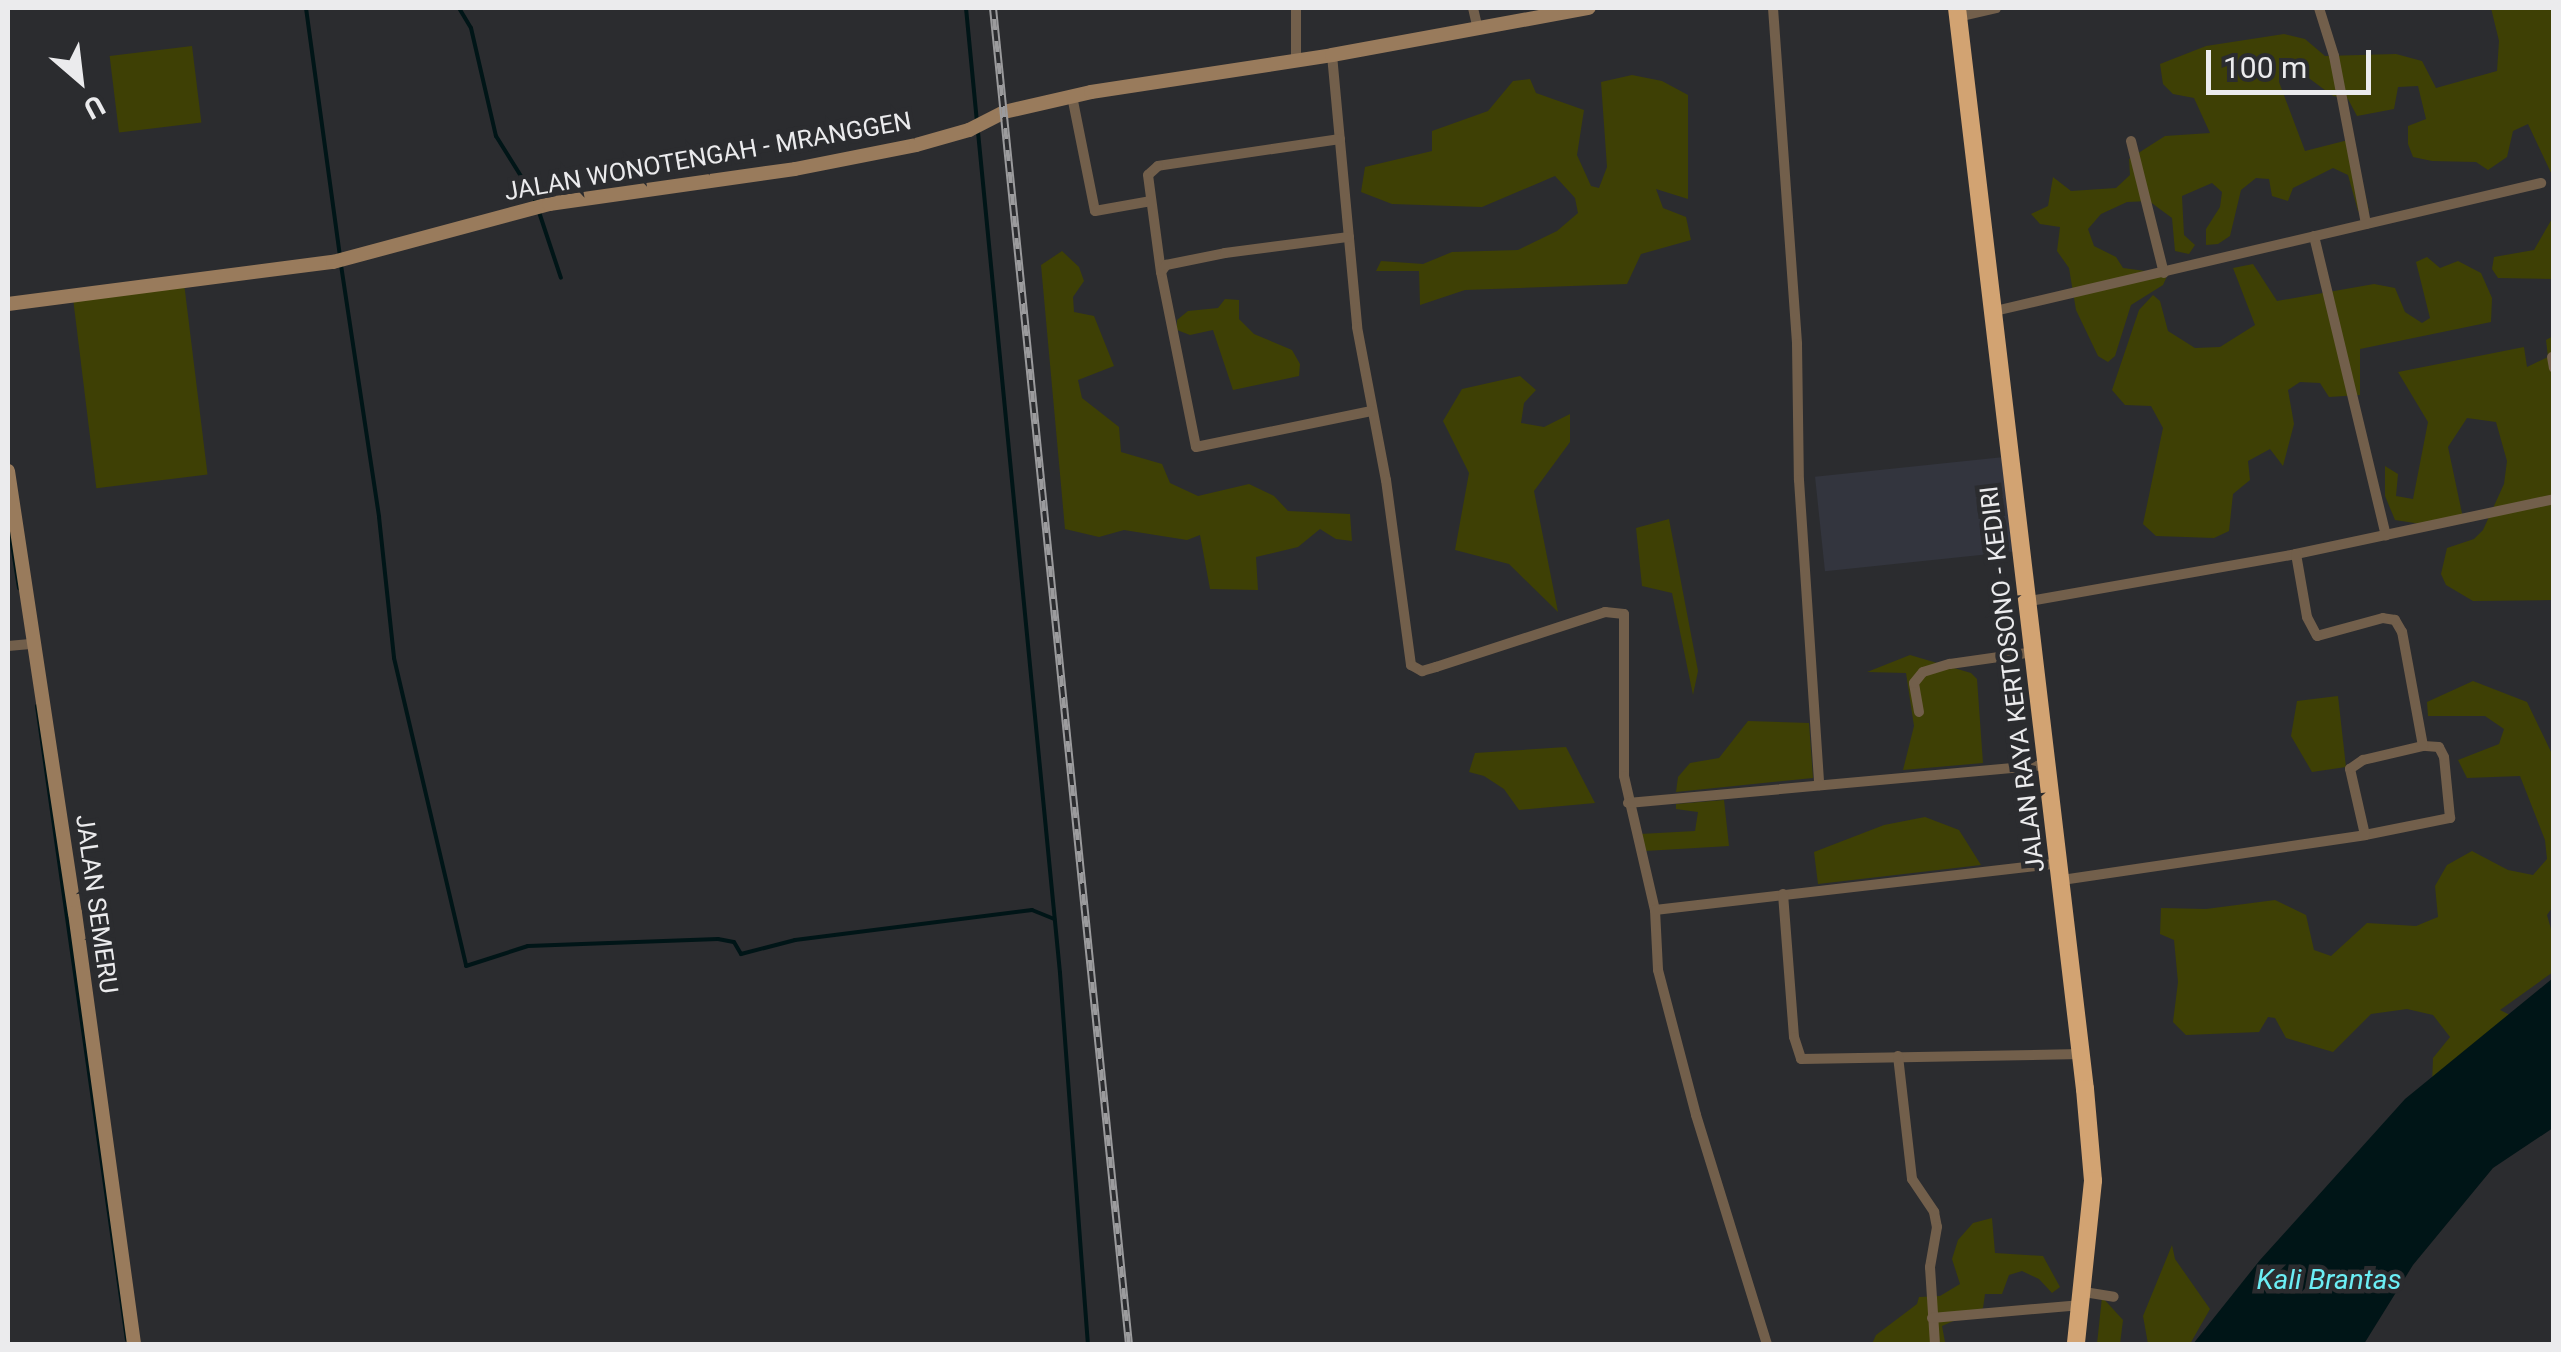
<!DOCTYPE html>
<style>
body{margin:0}
#map{position:relative;width:2561px;height:1352px;overflow:hidden;background:#2b2c2f;font-family:Roboto,sans-serif}
div>[style]{position:absolute}
.built>*{inset:0;background:#33353e;transform-origin:0 0}
.green>*{inset:0;background:#3e4005;transform-origin:0 0}
.water>*{inset:0;background:#001517}
.stream>*{height:4px;margin:-2px;padding:0 2px;transform-origin:2px;border-radius:2px;background:#001517}
.street>*{height:10px;margin:-5px;padding:0 5px;transform-origin:5px;border-radius:5px;background:#725f4b}
.secondary>*{height:14px;margin:-7px;padding:0 7px;transform-origin:7px;border-radius:7px;background:#997b5c}
.highway>*{height:18px;margin:-9px;padding:0 9px;transform-origin:9px;border-radius:9px;background:#d2a372}
.rail>*{height:8px;margin-top:-4px;transform-origin:0;background:repeating-linear-gradient(90deg,#2b2c2f 0 11px,#9b9b9d 0 22px);box-sizing:border-box;border-block:2px solid #9b9b9d}
span{translate:-50% -50%;white-space:nowrap;text-align:center;line-height:1.15;-webkit-text-stroke:9px #2b2c2f;paint-order:stroke}
.street-label{font-size:25px;color:#ebebed}
.water-label{font-size:28px;color:#6beef5;font-style:italic}
.frame{position:absolute;inset:0;border:10px solid #ebebed;pointer-events:none}
.north{position:absolute;left:30px;top:30px;width:100px;height:100px;-webkit-text-stroke:8px #2b2c2f;paint-order:stroke;rotate:152deg;font-size:28px;font-weight:700;line-height:40px;text-align:center;color:#ebebed}
.north::after{content:'';display:block;margin:auto;width:35px;height:45px;background:#ebebed;clip-path:polygon(50% 0,100% 100%,50% 72%,0 100%)}
.scale{position:absolute;left:2206px;top:50px;width:165px;height:45px;box-sizing:border-box;border:5px solid #ebebed;border-top:0;padding-left:12px;font-size:30px;line-height:35px;white-space:nowrap;color:#ebebed;-webkit-text-stroke:8px #2b2c2f;paint-order:stroke}
</style>
<div id="map">
<div class="built">
<i style="left:2004px;top:457px;width:95px;height:190px;rotate:84deg"></i>
</div>
<div class="green">
<i style="clip-path:polygon(2491px 8px,2553px 8px,2553px 177px,2528px 124px,2513px 131px,2507px 157px,2488px 170px,2476px 162px,2432px 161px,2413px 157px,2408px 144px,2408px 126px,2426px 119px,2418px 86px,2398px 87px,2394px 109px,2357px 116px,2348px 99px,2333px 96px,2306px 76px,2279px 82px,2305px 151px,2352px 139px,2369px 211px,2358px 211px,2348px 175px,2333px 168px,2293px 188px,2288px 201px,2272px 196px,2269px 179px,2256px 178px,2241px 190px,2230px 236px,2218px 244px,2206px 245px,2206px 229px,2220px 207px,2222px 192px,2212px 183px,2182px 196px,2184px 235px,2195px 245px,2189px 254px,2175px 251px,2172px 218px,2149px 201px,2127px 202px,2101px 214px,2088px 229px,2094px 246px,2116px 257px,2123px 268px,2168px 274px,2163px 285px,2131px 305px,2115px 356px,2108px 362px,2098px 356px,2076px 310px,2069px 268px,2057px 251px,2060px 227px,2040px 224px,2031px 214px,2048px 206px,2053px 177px,2071px 191px,2116px 188px,2130px 175px,2129px 159px,2165px 136px,2210px 133px,2194px 98px,2173px 94px,2163px 84px,2160px 64px,2206px 46px,2284px 34px,2305px 39px,2325px 56px,2396px 54px,2422px 61px,2436px 88px,2497px 71px,2499px 41px)"></i>
<i style="left:192px;top:46px;width:77px;height:83px;rotate:83deg"></i>
<i style="clip-path:polygon(1632px 75px,1662px 81px,1688px 95px,1688px 199px,1656px 189px,1663px 208px,1686px 217px,1691px 240px,1641px 254px,1627px 284px,1465px 290px,1420px 305px,1419px 271px,1376px 271px,1381px 261px,1423px 264px,1452px 252px,1518px 250px,1557px 231px,1578px 213px,1575px 198px,1555px 176px,1482px 207px,1392px 204px,1361px 192px,1365px 167px,1432px 151px,1432px 131px,1488px 111px,1513px 81px,1530px 79px,1536px 93px,1584px 110px,1577px 155px,1591px 186px,1599px 188px,1607px 167px,1601px 82px)"></i>
<i style="clip-path:polygon(2553px 217px,2553px 279px,2498px 278px,2492px 269px,2494px 257px,2534px 250px)"></i>
<i style="clip-path:polygon(1062px 251px,1079px 267px,1084px 281px,1073px 297px,1074px 312px,1094px 316px,1114px 366px,1078px 380px,1082px 398px,1119px 427px,1121px 452px,1162px 464px,1170px 483px,1198px 496px,1249px 484px,1274px 496px,1288px 511px,1350px 514px,1352px 541px,1336px 539px,1320px 529px,1298px 547px,1256px 557px,1258px 590px,1210px 589px,1200px 535px,1187px 540px,1124px 530px,1099px 537px,1065px 529px,1041px 265px)"></i>
<i style="clip-path:polygon(2427px 257px,2440px 268px,2458px 261px,2481px 273px,2492px 298px,2491px 322px,2360px 349px,2360px 395px,2329px 397px,2320px 383px,2300px 382px,2288px 390px,2294px 424px,2283px 466px,2270px 449px,2248px 461px,2250px 480px,2233px 494px,2229px 531px,2214px 538px,2156px 536px,2143px 524px,2163px 428px,2151px 406px,2125px 405px,2112px 390px,2139px 310px,2153px 295px,2160px 301px,2168px 331px,2195px 348px,2220px 347px,2255px 325px,2233px 268px,2253px 264px,2277px 301px,2374px 284px,2395px 288px,2405px 312px,2422px 323px,2430px 318px,2416px 262px)"></i>
<i style="left:184px;top:283px;width:193px;height:112px;rotate:83deg"></i>
<i style="clip-path:polygon(1225px 299px,1239px 300px,1239px 319px,1254px 334px,1292px 350px,1300px 364px,1299px 376px,1233px 390px,1213px 330px,1190px 335px,1177px 330px,1177px 320px,1188px 311px,1218px 308px)"></i>
<i style="clip-path:polygon(2553px 336px,2553px 600px,2473px 601px,2446px 585px,2441px 574px,2447px 548px,2474px 539px,2483px 530px,2504px 484px,2507px 461px,2496px 422px,2467px 418px,2448px 447px,2463px 518px,2421px 524px,2395px 520px,2385px 496px,2385px 466px,2398px 474px,2396px 496px,2413px 499px,2428px 422px,2398px 372px,2524px 347px,2527px 367px,2548px 357px,2546px 340px)"></i>
<i style="clip-path:polygon(1520px 376px,1536px 390px,1524px 403px,1521px 423px,1544px 427px,1570px 414px,1570px 442px,1534px 491px,1558px 612px,1509px 564px,1455px 550px,1469px 473px,1443px 421px,1462px 389px)"></i>
<i style="clip-path:polygon(1669px 519px,1698px 671px,1693px 695px,1672px 593px,1642px 586px,1636px 528px)"></i>
<i style="clip-path:polygon(1910px 655px,1971px 673px,1977px 679px,1983px 763px,1903px 770px,1914px 726px,1906px 673px,1867px 672px)"></i>
<i style="clip-path:polygon(2473px 681px,2527px 702px,2553px 756px,2554px 905px,2547px 915px,2553px 936px,2553px 972px,2500px 1010px,2526px 1023px,2432px 1084px,2433px 1058px,2450px 1037px,2433px 1015px,2407px 1009px,2371px 1014px,2333px 1052px,2286px 1038px,2275px 1018px,2268px 1017px,2259px 1032px,2186px 1035px,2173px 1022px,2178px 982px,2174px 940px,2160px 934px,2161px 908px,2206px 909px,2275px 900px,2306px 915px,2314px 950px,2331px 956px,2367px 923px,2416px 926px,2438px 917px,2435px 886px,2447px 865px,2472px 851px,2508px 870px,2533px 875px,2547px 859px,2545px 840px,2520px 776px,2467px 778px,2458px 760px,2499px 744px,2504px 729px,2485px 716px,2428px 716px,2427px 702px)"></i>
<i style="clip-path:polygon(2338px 696px,2346px 767px,2312px 772px,2291px 736px,2297px 701px)"></i>
<i style="clip-path:polygon(1748px 721px,1809px 723px,1813px 778px,1676px 792px,1678px 777px,1690px 763px,1719px 758px)"></i>
<i style="clip-path:polygon(1566px 747px,1595px 803px,1519px 810px,1504px 789px,1484px 776px,1469px 772px,1475px 753px)"></i>
<i style="clip-path:polygon(1724px 800px,1729px 846px,1645px 851px,1640px 834px,1695px 831px,1698px 812px,1676px 809px,1676px 804px)"></i>
<i style="clip-path:polygon(1925px 817px,1959px 830px,1981px 865px,1818px 884px,1814px 852px,1884px 825px)"></i>
<i style="clip-path:polygon(1992px 1218px,1995px 1253px,2043px 1256px,2060px 1287px,2052px 1293px,2039px 1279px,2022px 1271px,2009px 1275px,2002px 1294px,1985px 1294px,1983px 1308px,1942px 1326px,1945px 1342px,1872px 1344px,1876px 1335px,1917px 1304px,1919px 1297px,1940px 1296px,1960px 1284px,1952px 1259px,1958px 1240px,1973px 1223px)"></i>
<i style="clip-path:polygon(2172px 1245px,2175px 1259px,2210px 1309px,2190px 1344px,2148px 1344px,2143px 1316px)"></i>
<i style="clip-path:polygon(2102px 1297px,2123px 1320px,2120px 1344px,2097px 1344px)"></i>
</div>
<div class="water">
<i style="clip-path:polygon(2553px 978px,2553px 1128px,2493px 1168px,2413px 1265px,2364px 1344px,2193px 1344px,2260px 1260px,2405px 1099px)"></i>
</div>
<div class="stream">
<i style="left:306px;top:8px;width:249px;rotate:82.2deg"></i>
<i style="left:459px;top:8px;width:23px;rotate:59deg"></i>
<i style="left:471px;top:28px;width:111px;rotate:77deg"></i>
<i style="left:496px;top:136px;width:72px;rotate:58.1deg"></i>
<i style="left:534px;top:197px;width:85px;rotate:71.6deg"></i>
<i style="left:966px;top:8px;width:115px;rotate:84.5deg"></i>
<i style="left:978px;top:132px;width:845px;rotate:84.43deg"></i>
<i style="left:1060px;top:973px;width:372px;rotate:85.7deg"></i>
<i style="left:341px;top:265px;width:255px;rotate:81.4deg"></i>
<i style="left:379px;top:517px;width:142px;rotate:83.9deg"></i>
<i style="left:394px;top:658px;width:316px;rotate:76.8deg"></i>
<i style="left:466px;top:966px;width:65px;rotate:-17.9deg"></i>
<i style="left:528px;top:946px;width:190px;rotate:-2.1deg"></i>
<i style="left:718px;top:939px;width:16px;rotate:11deg"></i>
<i style="left:734px;top:942px;width:14px;rotate:60deg"></i>
<i style="left:741px;top:954px;width:56px;rotate:-14.5deg"></i>
<i style="left:795px;top:940px;width:239px;rotate:-7.2deg"></i>
<i style="left:1032px;top:910px;width:24px;rotate:22deg"></i>
<i style="left:8px;top:519px;width:70px;rotate:80.9deg"></i>
<i style="left:37px;top:706px;width:640px;rotate:81.92deg"></i>
</div>
<div class="street">
<i style="left:1296px;top:8px;width:52px;rotate:90deg"></i>
<i style="left:1473px;top:8px;width:22px;rotate:77deg"></i>
<i style="left:1773px;top:8px;width:337px;rotate:85.9deg"></i>
<i style="left:1797px;top:344px;width:136px;rotate:89.2deg"></i>
<i style="left:1799px;top:480px;width:306px;rotate:86.2deg"></i>
<i style="left:2319px;top:8px;width:50px;rotate:72.6deg"></i>
<i style="left:2334px;top:56px;width:171px;rotate:79.2deg"></i>
<i style="left:1958px;top:17px;width:39px;rotate:-13deg"></i>
<i style="left:1332px;top:55px;width:273px;rotate:84.7deg"></i>
<i style="left:1357px;top:327px;width:156px;rotate:79.3deg"></i>
<i style="left:1386px;top:480px;width:187px;rotate:82.3deg"></i>
<i style="left:1411px;top:665px;width:13px;rotate:29deg"></i>
<i style="left:1422px;top:671px;width:15px;rotate:-16deg"></i>
<i style="left:1436px;top:667px;width:178px;rotate:-18deg"></i>
<i style="left:1605px;top:612px;width:19px;rotate:6deg"></i>
<i style="left:1624px;top:614px;width:162px;rotate:90deg"></i>
<i style="left:1624px;top:776px;width:138px;rotate:77deg"></i>
<i style="left:1655px;top:910px;width:408px;rotate:-6.6deg"></i>
<i style="left:1072px;top:96px;width:117px;rotate:78.7deg"></i>
<i style="left:1095px;top:211px;width:57px;rotate:-10.1deg"></i>
<i style="left:1340px;top:139px;width:184px;rotate:171.6deg"></i>
<i style="left:1158px;top:166px;width:13px;rotate:138deg"></i>
<i style="left:1148px;top:175px;width:98px;rotate:82.4deg"></i>
<i style="left:1161px;top:272px;width:178px;rotate:78.7deg"></i>
<i style="left:1196px;top:447px;width:179px;rotate:-11.6deg"></i>
<i style="left:2131px;top:141px;width:136px;rotate:76deg"></i>
<i style="left:2314px;top:236px;width:308px;rotate:76.5deg"></i>
<i style="left:1161px;top:272px;width:9px;rotate:-54deg"></i>
<i style="left:1166px;top:265px;width:60px;rotate:-11.5deg"></i>
<i style="left:1225px;top:253px;width:125px;rotate:-7.4deg"></i>
<i style="left:1995px;top:311px;width:561px;rotate:-13.19deg"></i>
<i style="left:2552px;top:357px;width:11px;rotate:80deg"></i>
<i style="left:2030px;top:601px;width:270px;rotate:-10deg"></i>
<i style="left:2296px;top:554px;width:264px;rotate:-12deg"></i>
<i style="left:8px;top:646px;width:25px;rotate:-5deg"></i>
<i style="left:1919px;top:712px;width:29px;rotate:-100deg"></i>
<i style="left:1914px;top:683px;width:14px;rotate:-51deg"></i>
<i style="left:1923px;top:672px;width:28px;rotate:-17deg"></i>
<i style="left:1950px;top:664px;width:85px;rotate:-8.1deg"></i>
<i style="left:1628px;top:803px;width:422px;rotate:-5.2deg"></i>
<i style="left:2365px;top:835px;width:87px;rotate:-11.3deg"></i>
<i style="left:2450px;top:818px;width:61px;rotate:-95.6deg"></i>
<i style="left:2444px;top:757px;width:11px;rotate:-117deg"></i>
<i style="left:2439px;top:747px;width:16px;rotate:-176deg"></i>
<i style="left:2062px;top:880px;width:306px;rotate:-8.4deg"></i>
<i style="left:2365px;top:835px;width:68px;rotate:-102.8deg"></i>
<i style="left:2350px;top:769px;width:16px;rotate:-35deg"></i>
<i style="left:2363px;top:760px;width:62px;rotate:-13.1deg"></i>
<i style="left:2423px;top:746px;width:116px;rotate:-100.4deg"></i>
<i style="left:2402px;top:632px;width:14px;rotate:-120deg"></i>
<i style="left:2395px;top:620px;width:12px;rotate:-171deg"></i>
<i style="left:2383px;top:618px;width:68px;rotate:164.7deg"></i>
<i style="left:2317px;top:636px;width:21px;rotate:-118deg"></i>
<i style="left:2307px;top:617px;width:64px;rotate:-99.9deg"></i>
<i style="left:1783px;top:894px;width:143px;rotate:85.6deg"></i>
<i style="left:1794px;top:1037px;width:23px;rotate:72deg"></i>
<i style="left:1801px;top:1059px;width:280px;rotate:-1deg"></i>
<i style="left:1655px;top:910px;width:60px;rotate:87.1deg"></i>
<i style="left:1658px;top:970px;width:150px;rotate:75.3deg"></i>
<i style="left:1696px;top:1115px;width:240px;rotate:72.8deg"></i>
<i style="left:1898px;top:1056px;width:124px;rotate:83.5deg"></i>
<i style="left:1912px;top:1179px;width:40px;rotate:56deg"></i>
<i style="left:1934px;top:1212px;width:15px;rotate:79deg"></i>
<i style="left:1937px;top:1227px;width:41px;rotate:99.9deg"></i>
<i style="left:1930px;top:1267px;width:77px;rotate:86.3deg"></i>
<i style="left:2084px;top:1292px;width:30px;rotate:9deg"></i>
<i style="left:1932px;top:1318px;width:150px;rotate:-5deg"></i>
</div>
<div class="secondary">
<i style="left:8px;top:304px;width:328px;rotate:-7.4deg"></i>
<i style="left:333px;top:262px;width:224px;rotate:-15deg"></i>
<i style="left:549px;top:204px;width:248px;rotate:-8.1deg"></i>
<i style="left:795px;top:169px;width:123px;rotate:-11.2deg"></i>
<i style="left:916px;top:145px;width:55px;rotate:-15.8deg"></i>
<i style="left:969px;top:130px;width:39px;rotate:-27deg"></i>
<i style="left:1004px;top:112px;width:89px;rotate:-12.9deg"></i>
<i style="left:1091px;top:92px;width:244px;rotate:-8.7deg"></i>
<i style="left:1332px;top:55px;width:261px;rotate:-10.4deg"></i>
<i style="left:8px;top:471px;width:447px;rotate:81.4deg"></i>
<i style="left:75px;top:913px;width:435px;rotate:82.2deg"></i>
</div>
<div class="highway">
<i style="left:1957px;top:8px;width:1089px;rotate:83.25deg"></i>
<i style="left:2085px;top:1089px;width:92px;rotate:85deg"></i>
<i style="left:2093px;top:1181px;width:164px;rotate:96deg"></i>
</div>
<div class="rail">
<i style="left:993px;top:8px;width:1343px;rotate:84.19deg"></i>
</div>
<div class="street-label">
<span style="left:708px;top:157px;rotate:-10deg">JALAN WONOTENGAH - MRANGGEN</span>
<span style="left:2013px;top:679px;rotate:-97deg">JALAN RAYA KERTOSONO - KEDIRI</span>
<span style="left:96px;top:904px;rotate:82deg">JALAN SEMERU</span>
</div>
<div class="water-label">
<span style="left:2329px;top:1280px">Kali Brantas</span>
</div>
<div class="frame"></div>
<div class="north">U</div>
<div class="scale">100 m</div>
</div>
